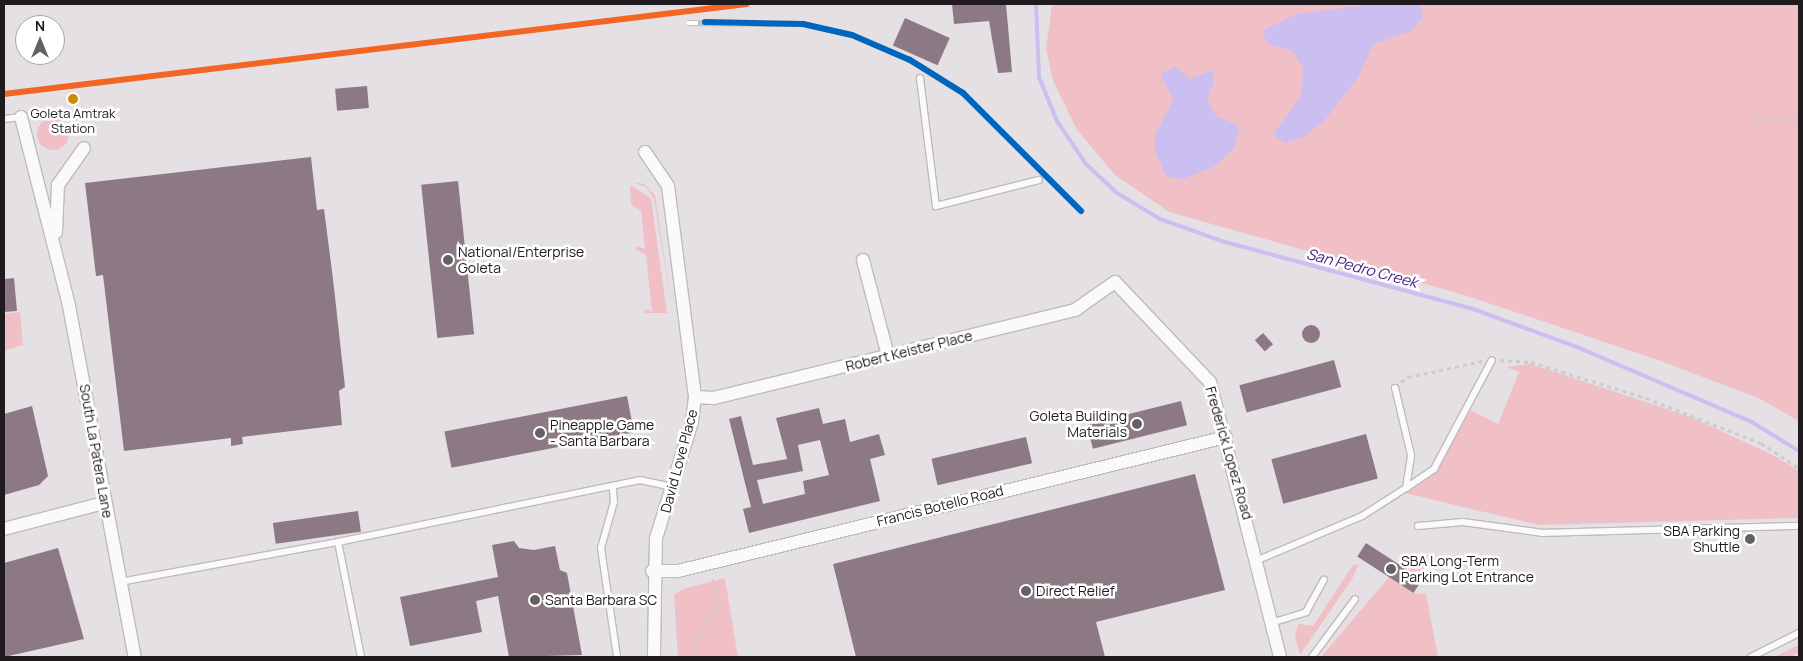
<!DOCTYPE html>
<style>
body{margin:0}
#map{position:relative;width:1803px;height:661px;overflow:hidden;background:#e5e0e4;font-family:Manrope,sans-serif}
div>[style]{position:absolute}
.green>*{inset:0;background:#f1c0c7}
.round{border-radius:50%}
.water>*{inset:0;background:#cbbef1}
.stream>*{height:4px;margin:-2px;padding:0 2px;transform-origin:2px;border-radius:2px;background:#cbbef1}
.building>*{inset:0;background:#8c7984;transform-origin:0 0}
.path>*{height:2.5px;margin-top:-1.25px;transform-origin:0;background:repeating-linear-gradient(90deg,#cdcccd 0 4px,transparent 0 8px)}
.roads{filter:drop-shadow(1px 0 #bebbbe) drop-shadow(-1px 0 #bebbbe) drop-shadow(0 1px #bebbbe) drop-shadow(0 -1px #bebbbe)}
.lane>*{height:6px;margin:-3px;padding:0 3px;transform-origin:3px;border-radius:3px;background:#fbfafb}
.street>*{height:12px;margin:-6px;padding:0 6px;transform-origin:6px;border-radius:6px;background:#fbfafb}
.rail>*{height:5.5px;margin-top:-2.75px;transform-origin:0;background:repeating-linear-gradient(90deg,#fff 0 11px,#c0c0c0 0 22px);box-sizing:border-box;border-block:1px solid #c0c0c0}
.rail-1>*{height:6px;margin:-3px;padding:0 3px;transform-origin:3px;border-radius:3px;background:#f26522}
.rail-2>*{height:6px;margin:-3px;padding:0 3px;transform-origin:3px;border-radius:3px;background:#0065bd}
.dots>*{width:14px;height:14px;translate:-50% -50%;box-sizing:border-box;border:2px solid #fff;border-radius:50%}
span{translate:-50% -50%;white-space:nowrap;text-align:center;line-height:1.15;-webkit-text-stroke:5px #fff;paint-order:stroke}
.bus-label{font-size:13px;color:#1f1b1e}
.poi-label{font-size:14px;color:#1f1b1e}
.left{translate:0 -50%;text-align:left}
.right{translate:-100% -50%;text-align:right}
.street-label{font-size:14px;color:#1f1b1e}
.water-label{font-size:15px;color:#431c80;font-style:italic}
.frame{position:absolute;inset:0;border:5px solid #1f1b1e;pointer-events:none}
.north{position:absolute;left:15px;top:15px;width:50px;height:50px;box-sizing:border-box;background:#fff;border:1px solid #a5a4a5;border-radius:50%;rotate:0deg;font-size:14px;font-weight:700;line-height:20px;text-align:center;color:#1f1b1e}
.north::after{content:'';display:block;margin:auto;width:18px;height:22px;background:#646063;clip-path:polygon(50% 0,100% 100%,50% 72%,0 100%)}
</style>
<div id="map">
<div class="green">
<i style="clip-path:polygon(1052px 4px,1799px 4px,1799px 421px,1758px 398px,1658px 360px,1464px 295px,1169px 212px,1115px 175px,1077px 130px,1053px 81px,1046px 49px)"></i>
<i class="round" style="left:37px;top:118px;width:32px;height:32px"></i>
<i style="clip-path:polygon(632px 182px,644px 184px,655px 195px,672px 307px,654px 199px,646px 187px)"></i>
<i style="clip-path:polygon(630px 185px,651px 198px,667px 313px,645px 313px,645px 309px,652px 312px,646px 255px,636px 250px,636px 246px,645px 249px,641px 211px,631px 205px)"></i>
<i style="clip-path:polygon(20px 312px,23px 345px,4px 351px,4px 314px)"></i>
<i style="clip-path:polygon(1531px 364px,1691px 417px,1775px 456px,1799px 471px,1799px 518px,1539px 525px,1404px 493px,1434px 472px,1468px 409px,1498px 424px,1519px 372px,1506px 367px)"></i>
<i style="clip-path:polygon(1408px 556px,1422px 561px,1424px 580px,1401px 565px)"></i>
<i style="clip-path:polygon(1359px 564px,1352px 579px,1300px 655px,1295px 636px,1298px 624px,1313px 626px,1353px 565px)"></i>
<i style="clip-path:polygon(1389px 577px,1413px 593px,1426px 594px,1438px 657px,1321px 657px)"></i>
<i style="clip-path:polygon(725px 578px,738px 657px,678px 657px,674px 595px,683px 589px)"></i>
<i style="clip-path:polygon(1799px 645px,1799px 652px,1790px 657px,1774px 657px)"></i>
</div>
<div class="water">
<i style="clip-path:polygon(1374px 4px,1420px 4px,1423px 18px,1411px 31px,1374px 44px,1357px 79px,1324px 121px,1302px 138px,1285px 143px,1273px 134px,1301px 96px,1303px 69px,1293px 51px,1268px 44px,1262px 31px,1297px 14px)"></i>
<i style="clip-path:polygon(1176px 66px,1189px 79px,1213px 70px,1214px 81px,1207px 101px,1216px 116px,1235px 124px,1239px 131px,1234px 148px,1217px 165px,1183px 179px,1166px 176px,1155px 151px,1155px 135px,1173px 100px,1161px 74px)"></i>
</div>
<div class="stream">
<i style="left:1036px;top:4px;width:73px;rotate:87.6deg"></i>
<i style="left:1039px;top:77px;width:48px;rotate:67.8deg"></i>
<i style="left:1057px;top:121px;width:52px;rotate:56deg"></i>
<i style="left:1086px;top:164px;width:42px;rotate:43.1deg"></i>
<i style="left:1117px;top:193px;width:50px;rotate:31.2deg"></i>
<i style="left:1160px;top:219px;width:69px;rotate:19.5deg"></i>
<i style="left:1225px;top:242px;width:257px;rotate:15.1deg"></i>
<i style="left:1473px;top:309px;width:111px;rotate:20.1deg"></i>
<i style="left:1577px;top:347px;width:190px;rotate:23.2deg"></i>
<i style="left:1752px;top:422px;width:55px;rotate:31.7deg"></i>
</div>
<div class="building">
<i style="clip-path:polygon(952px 4px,1006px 4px,1012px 72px,998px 73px,989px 21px,954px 24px)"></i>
<i style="left:905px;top:18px;width:49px;height:30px;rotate:24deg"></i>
<i style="left:367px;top:86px;width:22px;height:32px;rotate:85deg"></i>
<i style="clip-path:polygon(311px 157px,317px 210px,324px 209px,333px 279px,345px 387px,339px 391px,342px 425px,242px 437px,243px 444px,231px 446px,231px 438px,124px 451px,103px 275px,96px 276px,85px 183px)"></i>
<i style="left:458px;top:181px;width:154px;height:37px;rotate:84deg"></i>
<i style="clip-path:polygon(14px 278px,17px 311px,4px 312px,4px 279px)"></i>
<i class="round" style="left:1302px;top:325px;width:18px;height:18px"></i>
<i style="left:1263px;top:333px;width:15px;height:11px;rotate:48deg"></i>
<i style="left:1334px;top:360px;width:28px;height:98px;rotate:75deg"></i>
<i style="left:627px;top:396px;width:37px;height:186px;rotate:79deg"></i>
<i style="left:1181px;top:401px;width:25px;height:97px;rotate:76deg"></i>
<i style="clip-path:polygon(32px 406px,48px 476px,39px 485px,4px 495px,4px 414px)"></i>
<i style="clip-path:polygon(evenodd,819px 408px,823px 424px,845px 419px,850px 442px,879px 434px,885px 455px,870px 459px,880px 501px,749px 533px,743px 509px,751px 507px,729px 419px,741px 416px,753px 465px,787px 459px,776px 418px,819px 408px,820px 440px,829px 475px,803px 481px,805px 494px,763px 504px,757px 480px,803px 471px,798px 445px,820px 440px)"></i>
<i style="left:1366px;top:434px;width:46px;height:98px;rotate:75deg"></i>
<i style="left:1026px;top:437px;width:27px;height:97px;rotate:77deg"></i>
<i style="clip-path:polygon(1195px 474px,1225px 590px,1096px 622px,1105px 657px,856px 657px,833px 564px)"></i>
<i style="left:358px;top:511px;width:21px;height:86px;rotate:82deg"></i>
<i style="clip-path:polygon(514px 541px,519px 548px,534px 550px,555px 546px,560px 570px,567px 573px,582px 655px,509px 657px,498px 596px,476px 601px,482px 632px,410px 646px,400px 597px,498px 577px,492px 545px)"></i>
<i style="left:1366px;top:543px;width:67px;height:16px;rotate:33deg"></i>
<i style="clip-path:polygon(58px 548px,84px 639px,4px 657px,4px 563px)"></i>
</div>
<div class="path">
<i style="left:1789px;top:4px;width:10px;rotate:6deg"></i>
<i style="left:1754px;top:117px;width:45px;rotate:3.8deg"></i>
<i style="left:1500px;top:360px;width:31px;rotate:4deg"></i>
<i style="left:1531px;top:362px;width:121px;rotate:17.4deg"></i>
<i style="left:1646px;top:398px;width:123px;rotate:21.4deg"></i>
<i style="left:1761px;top:443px;width:45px;rotate:33.3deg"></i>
<i style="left:1401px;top:382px;width:9px;rotate:-36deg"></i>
<i style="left:1408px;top:377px;width:76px;rotate:-12.2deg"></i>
<i style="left:695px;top:657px;width:21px;rotate:-85deg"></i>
<i style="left:697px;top:636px;width:38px;rotate:-53deg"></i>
<i style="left:720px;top:606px;width:28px;rotate:-107deg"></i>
</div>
<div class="roads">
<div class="lane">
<i style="left:920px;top:78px;width:129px;rotate:82.9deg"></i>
<i style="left:936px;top:206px;width:106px;rotate:-14.2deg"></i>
<i style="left:4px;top:119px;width:17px;rotate:-7deg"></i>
<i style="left:1406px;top:488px;width:34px;rotate:-34deg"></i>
<i style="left:1434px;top:469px;width:123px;rotate:-62deg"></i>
<i style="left:613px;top:489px;width:13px;rotate:86deg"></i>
<i style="left:614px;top:502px;width:48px;rotate:105.8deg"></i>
<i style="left:601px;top:548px;width:110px;rotate:81.6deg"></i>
<i style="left:1418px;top:526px;width:45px;rotate:-5.1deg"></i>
<i style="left:1463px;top:522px;width:81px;rotate:7.8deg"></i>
<i style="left:1543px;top:533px;width:256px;rotate:-1.6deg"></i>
<i style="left:1258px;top:560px;width:113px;rotate:-22.9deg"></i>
<i style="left:1362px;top:516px;width:52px;rotate:-32.5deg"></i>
<i style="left:1406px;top:488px;width:33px;rotate:-81deg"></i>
<i style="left:1411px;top:455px;width:69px;rotate:-103.4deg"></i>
<i style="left:120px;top:582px;width:222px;rotate:-10.4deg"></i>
<i style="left:1271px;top:623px;width:37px;rotate:-17deg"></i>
<i style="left:1306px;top:612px;width:37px;rotate:-61deg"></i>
<i style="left:361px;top:657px;width:117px;rotate:-101.3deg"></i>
<i style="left:338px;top:542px;width:308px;rotate:-11.6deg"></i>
<i style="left:640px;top:480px;width:34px;rotate:12deg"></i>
<i style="left:1312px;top:657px;width:72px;rotate:-53.4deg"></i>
<i style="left:1751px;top:657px;width:54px;rotate:-26.6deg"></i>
</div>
<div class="street">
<i style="left:21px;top:117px;width:195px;rotate:75.7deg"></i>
<i style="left:69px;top:306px;width:357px;rotate:79.4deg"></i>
<i style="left:645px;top:152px;width:41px;rotate:55.9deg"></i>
<i style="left:668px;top:186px;width:213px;rotate:82.7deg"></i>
<i style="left:695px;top:397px;width:25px;rotate:97deg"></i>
<i style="left:692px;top:422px;width:121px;rotate:107.2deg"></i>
<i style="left:656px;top:538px;width:119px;rotate:91deg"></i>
<i style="left:56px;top:232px;width:47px;rotate:-87.6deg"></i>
<i style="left:58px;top:185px;width:45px;rotate:-54.9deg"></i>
<i style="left:863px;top:260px;width:99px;rotate:75.4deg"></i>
<i style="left:695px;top:397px;width:19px;rotate:3deg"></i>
<i style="left:714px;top:398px;width:372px;rotate:-13.7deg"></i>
<i style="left:1075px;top:310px;width:49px;rotate:-35deg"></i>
<i style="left:1115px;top:282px;width:138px;rotate:46.5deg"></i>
<i style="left:1210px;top:382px;width:284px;rotate:75.7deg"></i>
<i style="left:4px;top:529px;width:103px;rotate:-14.6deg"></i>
<i style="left:652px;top:571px;width:26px"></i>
<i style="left:678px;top:571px;width:564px;rotate:-13.74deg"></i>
</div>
</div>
<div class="rail">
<i style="left:687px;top:23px;width:116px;rotate:0.5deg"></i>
<i style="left:803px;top:24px;width:50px;rotate:12.7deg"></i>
<i style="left:852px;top:35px;width:63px;rotate:23.3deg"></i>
<i style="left:910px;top:60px;width:62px;rotate:31.9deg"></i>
<i style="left:963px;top:93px;width:167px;rotate:45deg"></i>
</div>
<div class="rail-1">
<i style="left:4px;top:94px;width:748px;rotate:-6.91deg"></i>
</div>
<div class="rail-2">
<i style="left:705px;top:22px;width:98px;rotate:1.2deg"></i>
<i style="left:803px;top:24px;width:50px;rotate:12.7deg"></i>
<i style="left:852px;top:35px;width:63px;rotate:23.3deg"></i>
<i style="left:910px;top:60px;width:62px;rotate:31.9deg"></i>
<i style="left:963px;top:93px;width:167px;rotate:45deg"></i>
</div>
<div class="dots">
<i style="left:73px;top:99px;background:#cc8a06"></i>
<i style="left:448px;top:260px;background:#646063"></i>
<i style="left:1137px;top:424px;background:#646063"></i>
<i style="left:540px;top:433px;background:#646063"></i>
<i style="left:1750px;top:539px;background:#646063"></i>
<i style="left:1391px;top:569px;background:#646063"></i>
<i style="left:1026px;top:591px;background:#646063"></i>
<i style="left:535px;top:600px;background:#646063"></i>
</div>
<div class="bus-label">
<span style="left:73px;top:121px">Goleta Amtrak<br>Station</span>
</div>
<div class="poi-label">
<span class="left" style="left:458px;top:260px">National/Enterprise<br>Goleta</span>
<span class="right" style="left:1127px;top:424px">Goleta Building<br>Materials</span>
<span class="left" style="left:550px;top:433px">Pineapple Game<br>- Santa Barbara</span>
<span class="right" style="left:1740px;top:539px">SBA Parking<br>Shuttle</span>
<span class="left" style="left:1401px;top:569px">SBA Long-Term<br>Parking Lot Entrance</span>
<span class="left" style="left:1036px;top:591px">Direct Relief</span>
<span class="left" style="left:545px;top:600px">Santa Barbara SC</span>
</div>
<div class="street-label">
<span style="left:909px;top:351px;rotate:-14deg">Robert Keister Place</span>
<span style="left:96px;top:451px;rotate:80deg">South La Patera Lane</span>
<span style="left:1229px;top:453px;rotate:74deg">Frederick Lopez Road</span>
<span style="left:679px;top:461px;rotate:-75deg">David Love Place</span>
<span style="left:940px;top:506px;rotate:-14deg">Francis Botello Road</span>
</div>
<div class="water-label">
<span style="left:1362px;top:268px;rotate:15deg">San Pedro Creek</span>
</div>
<div class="frame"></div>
<div class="north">N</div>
</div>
